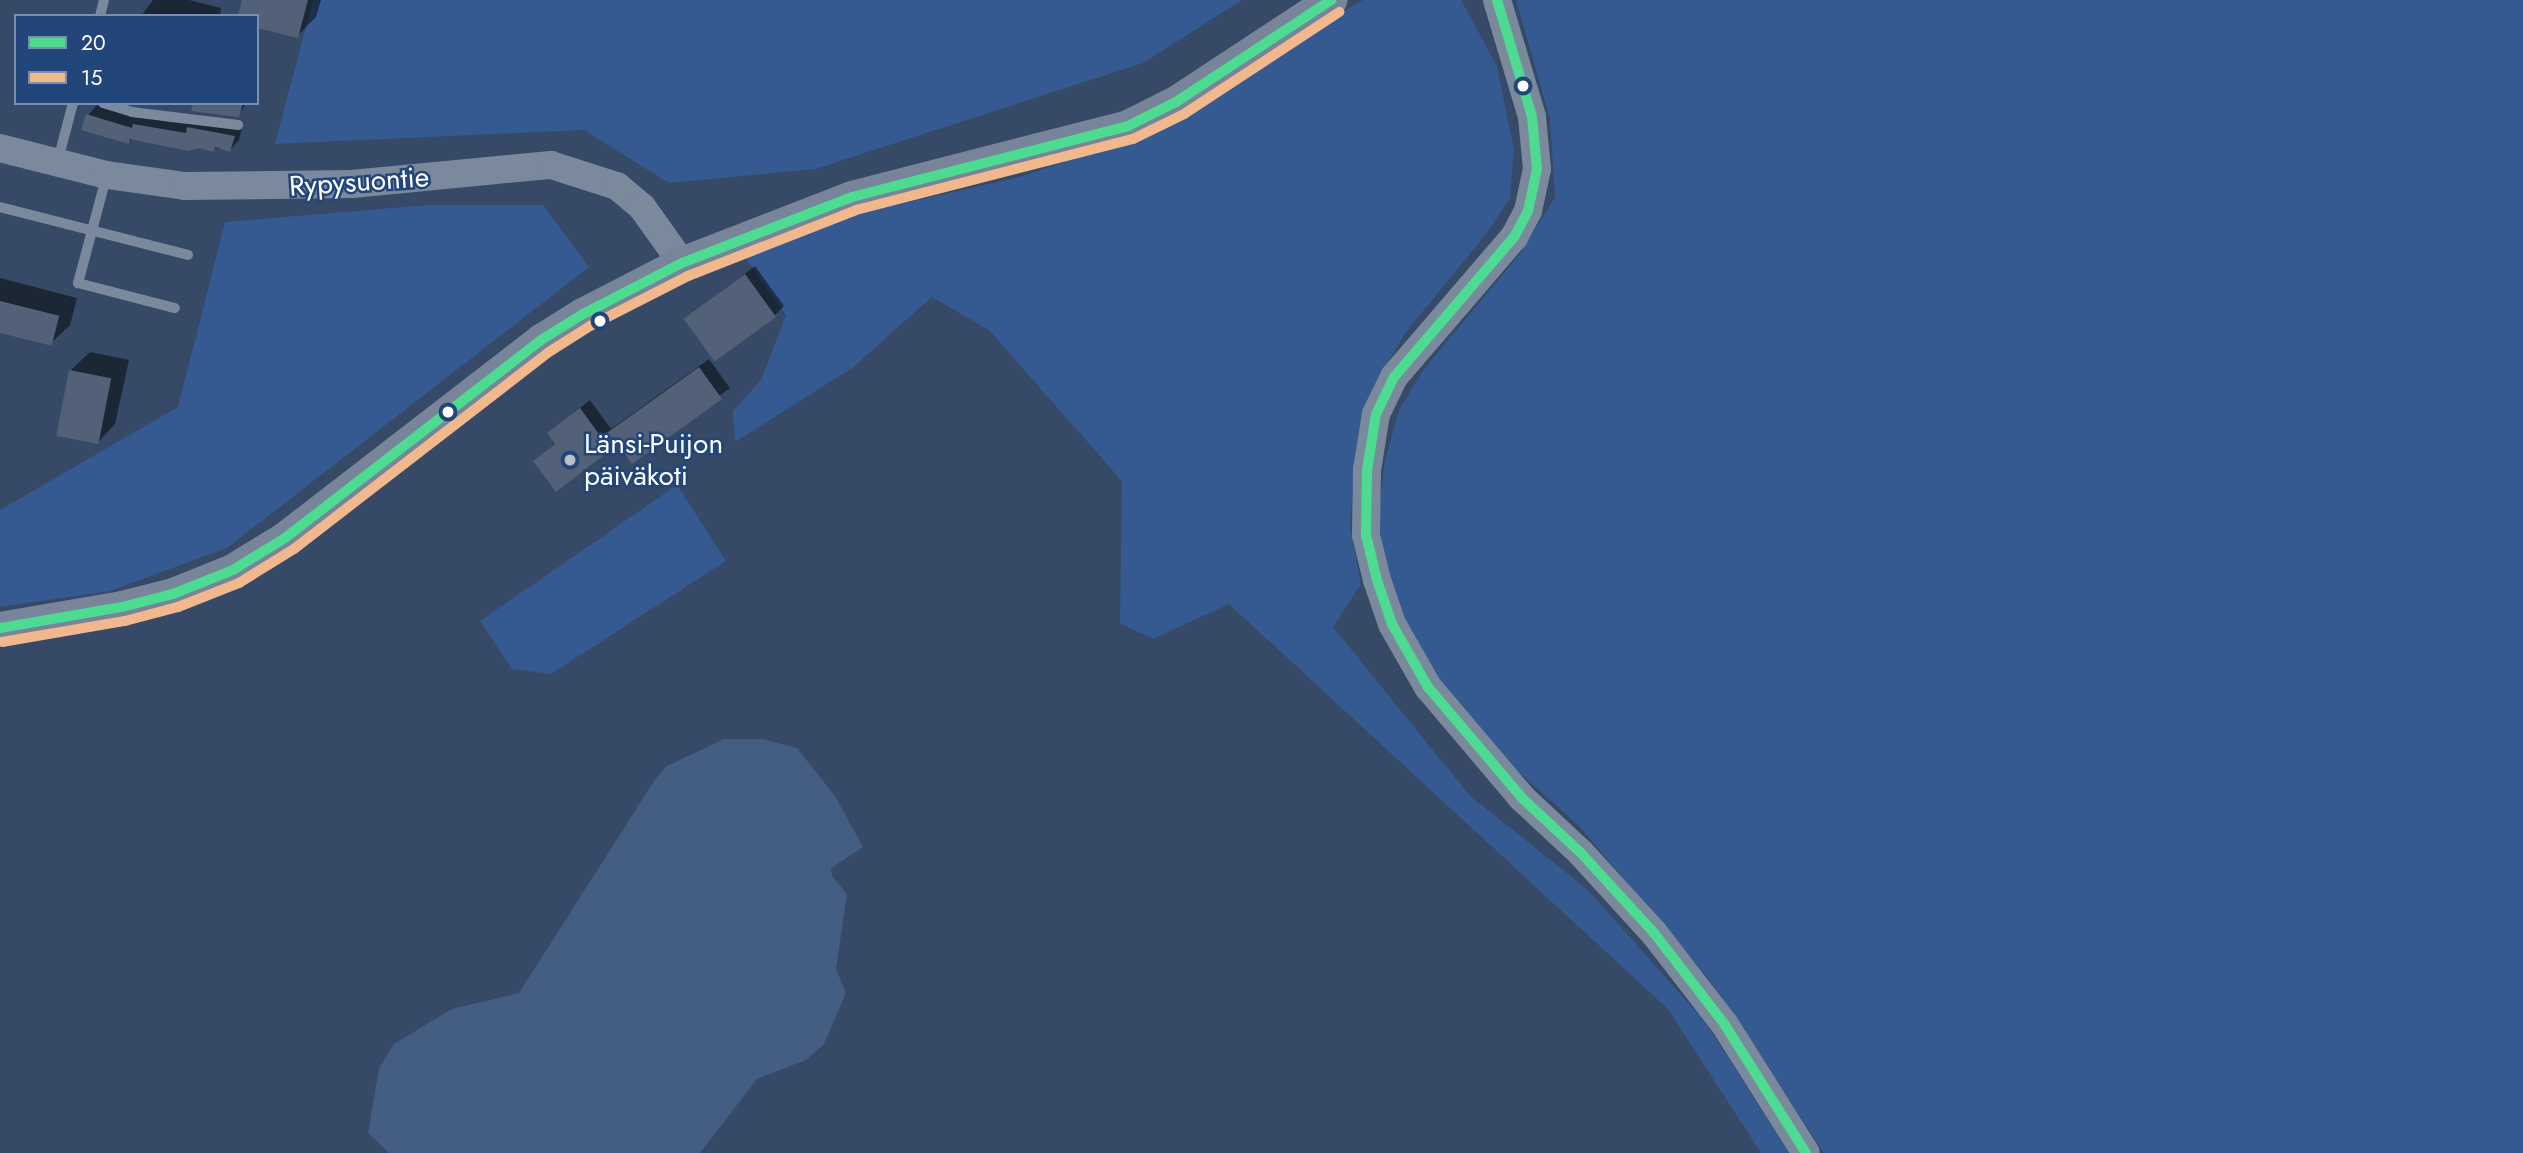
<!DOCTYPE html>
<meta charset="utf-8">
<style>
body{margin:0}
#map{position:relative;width:2523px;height:1153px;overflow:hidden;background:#364966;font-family:Jost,sans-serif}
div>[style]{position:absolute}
.green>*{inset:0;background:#355a91}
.water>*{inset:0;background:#445d83}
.shadow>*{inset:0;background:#0007}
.building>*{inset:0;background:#526178;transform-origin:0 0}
.service>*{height:10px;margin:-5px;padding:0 5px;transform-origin:5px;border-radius:5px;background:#7b899d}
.tertiary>*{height:28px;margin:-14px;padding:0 14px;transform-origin:14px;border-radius:14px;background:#7b899d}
.secondary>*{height:32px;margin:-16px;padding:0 16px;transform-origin:16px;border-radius:16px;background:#778499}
.bus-1>*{height:10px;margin:-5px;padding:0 5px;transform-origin:5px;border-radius:5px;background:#4ddb92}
.bus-2>*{height:10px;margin:-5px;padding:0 5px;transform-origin:5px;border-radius:5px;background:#f1b78d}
.dots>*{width:19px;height:19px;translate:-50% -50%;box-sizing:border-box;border:4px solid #22457a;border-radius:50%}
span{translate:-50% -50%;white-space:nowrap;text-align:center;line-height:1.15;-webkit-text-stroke:5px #22457a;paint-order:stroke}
.street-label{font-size:28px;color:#fff}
.poi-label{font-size:28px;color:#fff}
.left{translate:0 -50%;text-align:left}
.legend{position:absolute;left:14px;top:14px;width:245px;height:91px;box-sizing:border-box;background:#22457a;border:2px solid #7a8faf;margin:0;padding:9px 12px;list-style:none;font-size:21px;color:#fff}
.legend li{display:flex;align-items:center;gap:14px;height:35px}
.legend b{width:35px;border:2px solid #7a8faf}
</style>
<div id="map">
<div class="green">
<i style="clip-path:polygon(313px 0,1242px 0,1143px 63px,815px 169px,669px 183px,584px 130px,275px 144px)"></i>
<i style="clip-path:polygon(1363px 0,1461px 0,1497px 66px,1514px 150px,1510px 198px,1487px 233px,1405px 333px,1370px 396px,1354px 470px,1350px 526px,1361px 584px,1333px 627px,1470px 796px,1588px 890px,1706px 1023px,1789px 1153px,1761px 1153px,1668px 1009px,1229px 604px,1153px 639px,1120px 623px,1122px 481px,989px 330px,932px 297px,852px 368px,735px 442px,733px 411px,761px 380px,786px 315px,742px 253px,839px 218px,1023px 176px,1175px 124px,1295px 39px)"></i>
<i style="clip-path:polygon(1516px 0,2523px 0,2523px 1153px,1824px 1153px,1708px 978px,1579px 826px,1512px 766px,1453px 700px,1413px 639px,1389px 581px,1378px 520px,1384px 465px,1399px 410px,1424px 369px,1520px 254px,1555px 197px,1550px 119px)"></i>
<i style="clip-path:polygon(428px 205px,543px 205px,589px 267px,227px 548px,110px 591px,0 607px,0 510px,178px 407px,225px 222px)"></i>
<i style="clip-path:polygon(677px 485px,726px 561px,551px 674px,512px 669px,480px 621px)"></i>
</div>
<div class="water">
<i style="clip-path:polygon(724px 739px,762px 739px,797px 748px,835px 796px,863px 847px,831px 868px,832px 876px,847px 894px,836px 969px,846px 993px,824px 1044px,806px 1060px,757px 1079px,700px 1153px,389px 1153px,368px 1133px,379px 1068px,394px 1044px,452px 1009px,519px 993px,656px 778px,667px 766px)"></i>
</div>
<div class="shadow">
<i style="clip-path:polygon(153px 0,189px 0,221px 8px,220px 16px,141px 16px)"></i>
<i style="clip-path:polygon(244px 0,321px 0,316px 17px,297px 36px,257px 16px)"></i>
<i style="clip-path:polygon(194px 103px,246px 103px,239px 115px)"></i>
<i style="clip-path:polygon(97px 105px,167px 122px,192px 124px,198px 118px,243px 124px,239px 140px,230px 150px,133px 138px,129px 142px,88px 115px)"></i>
<i style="clip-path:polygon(755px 266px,784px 306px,775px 315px,686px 318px)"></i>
<i style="clip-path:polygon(0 278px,77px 298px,70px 325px,51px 343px,0 330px)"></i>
<i style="clip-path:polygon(90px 352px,129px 360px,115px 424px,97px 443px,71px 370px)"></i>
<i style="clip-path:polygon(709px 359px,730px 388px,632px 461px,619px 442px,535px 461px,556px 443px,549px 433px,590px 400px,611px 429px)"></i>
</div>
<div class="building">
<i style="clip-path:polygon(242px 0,308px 0,298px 38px,257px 28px,257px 16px,238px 16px)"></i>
<i style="clip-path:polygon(193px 103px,243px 103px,239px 117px,191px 111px)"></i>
<i style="clip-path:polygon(86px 114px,132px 128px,133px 124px,186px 133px,187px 127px,235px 136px,230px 152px,215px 147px,213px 152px,199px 148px,188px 151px,130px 139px,129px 144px,81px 130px)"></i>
<i style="left:745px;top:274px;width:53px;height:76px;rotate:54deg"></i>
<i style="left:0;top:301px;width:61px;height:31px;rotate:14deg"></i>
<i style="clip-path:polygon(699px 367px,722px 399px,632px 464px,618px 444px,556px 492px,533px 461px,555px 444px,547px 433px,580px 408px,601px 437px)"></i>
<i style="left:69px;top:370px;width:43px;height:67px;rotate:11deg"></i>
</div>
<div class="service">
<i style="left:100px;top:16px;width:16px;rotate:-76deg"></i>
<i style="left:103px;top:103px;width:30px;rotate:17deg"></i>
<i style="left:132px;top:112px;width:107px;rotate:7deg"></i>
<i style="left:58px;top:160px;width:59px;rotate:-75.3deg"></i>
<i style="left:106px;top:178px;width:109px;rotate:104.9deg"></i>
<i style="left:78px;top:283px;width:100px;rotate:14.5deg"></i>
<i style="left:0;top:207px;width:194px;rotate:14.3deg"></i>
</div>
<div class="tertiary">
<i style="left:1497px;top:0;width:122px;rotate:73.3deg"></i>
<i style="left:1532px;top:117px;width:52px;rotate:84.5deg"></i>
<i style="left:1537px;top:169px;width:43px;rotate:102.1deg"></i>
<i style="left:1528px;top:211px;width:30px;rotate:118deg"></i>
<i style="left:1514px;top:237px;width:184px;rotate:130.6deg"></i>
<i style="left:1394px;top:377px;width:41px;rotate:115.9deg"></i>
<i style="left:1376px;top:414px;width:57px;rotate:99.1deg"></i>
<i style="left:1367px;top:470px;width:65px;rotate:90.9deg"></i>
<i style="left:1366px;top:535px;width:46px;rotate:76.3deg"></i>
<i style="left:1377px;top:580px;width:46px;rotate:71.2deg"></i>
<i style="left:1392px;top:624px;width:73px;rotate:60.3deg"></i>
<i style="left:1428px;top:687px;width:145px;rotate:49.7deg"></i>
<i style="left:1522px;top:798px;width:79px;rotate:43deg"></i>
<i style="left:1580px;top:852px;width:110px;rotate:47.6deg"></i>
<i style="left:1654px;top:933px;width:116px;rotate:52.3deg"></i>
<i style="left:1725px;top:1025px;width:151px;rotate:57.7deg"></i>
<i style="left:0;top:148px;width:110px;rotate:14.2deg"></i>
<i style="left:107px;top:175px;width:79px;rotate:8deg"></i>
<i style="left:185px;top:186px;width:167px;rotate:-0.7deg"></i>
<i style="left:352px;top:184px;width:200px;rotate:-5.5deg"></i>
<i style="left:551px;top:165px;width:69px;rotate:17.7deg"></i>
<i style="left:617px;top:186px;width:33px;rotate:40deg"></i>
<i style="left:642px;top:207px;width:69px;rotate:54.5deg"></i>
</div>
<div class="secondary">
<i style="left:0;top:628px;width:124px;rotate:-9.8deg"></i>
<i style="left:122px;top:607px;width:53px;rotate:-14.3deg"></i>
<i style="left:173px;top:594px;width:65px;rotate:-21.8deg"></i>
<i style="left:233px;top:570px;width:61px;rotate:-31.6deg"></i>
<i style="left:285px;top:538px;width:324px;rotate:-37.7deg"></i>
<i style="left:541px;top:340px;width:49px;rotate:-31.8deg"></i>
<i style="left:583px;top:314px;width:111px;rotate:-27.3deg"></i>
<i style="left:682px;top:263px;width:182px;rotate:-21.2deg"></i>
<i style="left:852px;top:197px;width:285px;rotate:-14.4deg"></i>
<i style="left:1128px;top:126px;width:54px;rotate:-26.6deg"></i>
<i style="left:1176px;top:102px;width:186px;rotate:-33.3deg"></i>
</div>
<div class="bus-1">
<i style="left:1497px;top:0;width:122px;rotate:73.3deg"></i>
<i style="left:1532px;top:117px;width:52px;rotate:84.5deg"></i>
<i style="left:1537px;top:169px;width:43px;rotate:102.1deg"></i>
<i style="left:1528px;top:211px;width:30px;rotate:118deg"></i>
<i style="left:1514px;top:237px;width:184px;rotate:130.6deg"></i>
<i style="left:1394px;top:377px;width:41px;rotate:115.9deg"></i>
<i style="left:1376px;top:414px;width:57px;rotate:99.1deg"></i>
<i style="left:1367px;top:470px;width:65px;rotate:90.9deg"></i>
<i style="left:1366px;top:535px;width:46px;rotate:76.3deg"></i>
<i style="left:1377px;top:580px;width:46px;rotate:71.2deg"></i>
<i style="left:1392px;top:624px;width:73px;rotate:60.3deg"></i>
<i style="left:1428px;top:687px;width:145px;rotate:49.7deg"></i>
<i style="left:1522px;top:798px;width:79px;rotate:43deg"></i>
<i style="left:1580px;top:852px;width:110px;rotate:47.6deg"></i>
<i style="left:1654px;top:933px;width:116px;rotate:52.3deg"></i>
<i style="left:1725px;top:1025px;width:151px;rotate:57.7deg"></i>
<i style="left:0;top:628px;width:124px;rotate:-9.8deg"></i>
<i style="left:122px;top:607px;width:53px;rotate:-14.3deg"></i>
<i style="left:173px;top:594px;width:65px;rotate:-21.8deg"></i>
<i style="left:233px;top:570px;width:61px;rotate:-31.6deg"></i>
<i style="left:285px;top:538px;width:324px;rotate:-37.7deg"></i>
<i style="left:541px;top:340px;width:49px;rotate:-31.8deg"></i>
<i style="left:583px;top:314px;width:111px;rotate:-27.3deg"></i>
<i style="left:682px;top:263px;width:182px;rotate:-21.2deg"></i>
<i style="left:852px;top:197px;width:285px;rotate:-14.4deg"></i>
<i style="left:1128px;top:126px;width:54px;rotate:-26.6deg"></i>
<i style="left:1176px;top:102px;width:186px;rotate:-33.3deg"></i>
</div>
<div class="bus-2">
<i style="left:2px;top:642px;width:125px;rotate:-9.7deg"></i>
<i style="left:125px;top:621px;width:55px;rotate:-14.8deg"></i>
<i style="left:178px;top:607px;width:66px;rotate:-21.5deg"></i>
<i style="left:239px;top:583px;width:65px;rotate:-31.7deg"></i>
<i style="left:294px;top:549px;width:322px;rotate:-37.7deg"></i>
<i style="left:549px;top:352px;width:49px;rotate:-32.4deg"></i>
<i style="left:590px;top:326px;width:110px;rotate:-27deg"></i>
<i style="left:688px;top:276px;width:180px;rotate:-21.4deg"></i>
<i style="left:856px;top:210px;width:286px;rotate:-14.4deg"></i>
<i style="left:1133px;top:139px;width:57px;rotate:-26.1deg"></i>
<i style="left:1184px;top:114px;width:186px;rotate:-33.3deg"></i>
</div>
<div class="dots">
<i style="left:1523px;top:86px;background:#fff"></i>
<i style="left:600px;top:321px;background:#fff"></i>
<i style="left:448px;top:412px;background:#fff"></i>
<i style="left:570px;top:460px;background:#b9bfc9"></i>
</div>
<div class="street-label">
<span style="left:359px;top:182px;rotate:-4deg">Rypysuontie</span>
</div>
<div class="poi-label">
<span class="left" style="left:584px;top:460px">Länsi-Puijon<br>päiväkoti</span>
</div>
<ul class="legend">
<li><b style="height:9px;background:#4ddb92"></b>20</li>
<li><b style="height:9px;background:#f1b78d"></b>15</li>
</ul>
</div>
